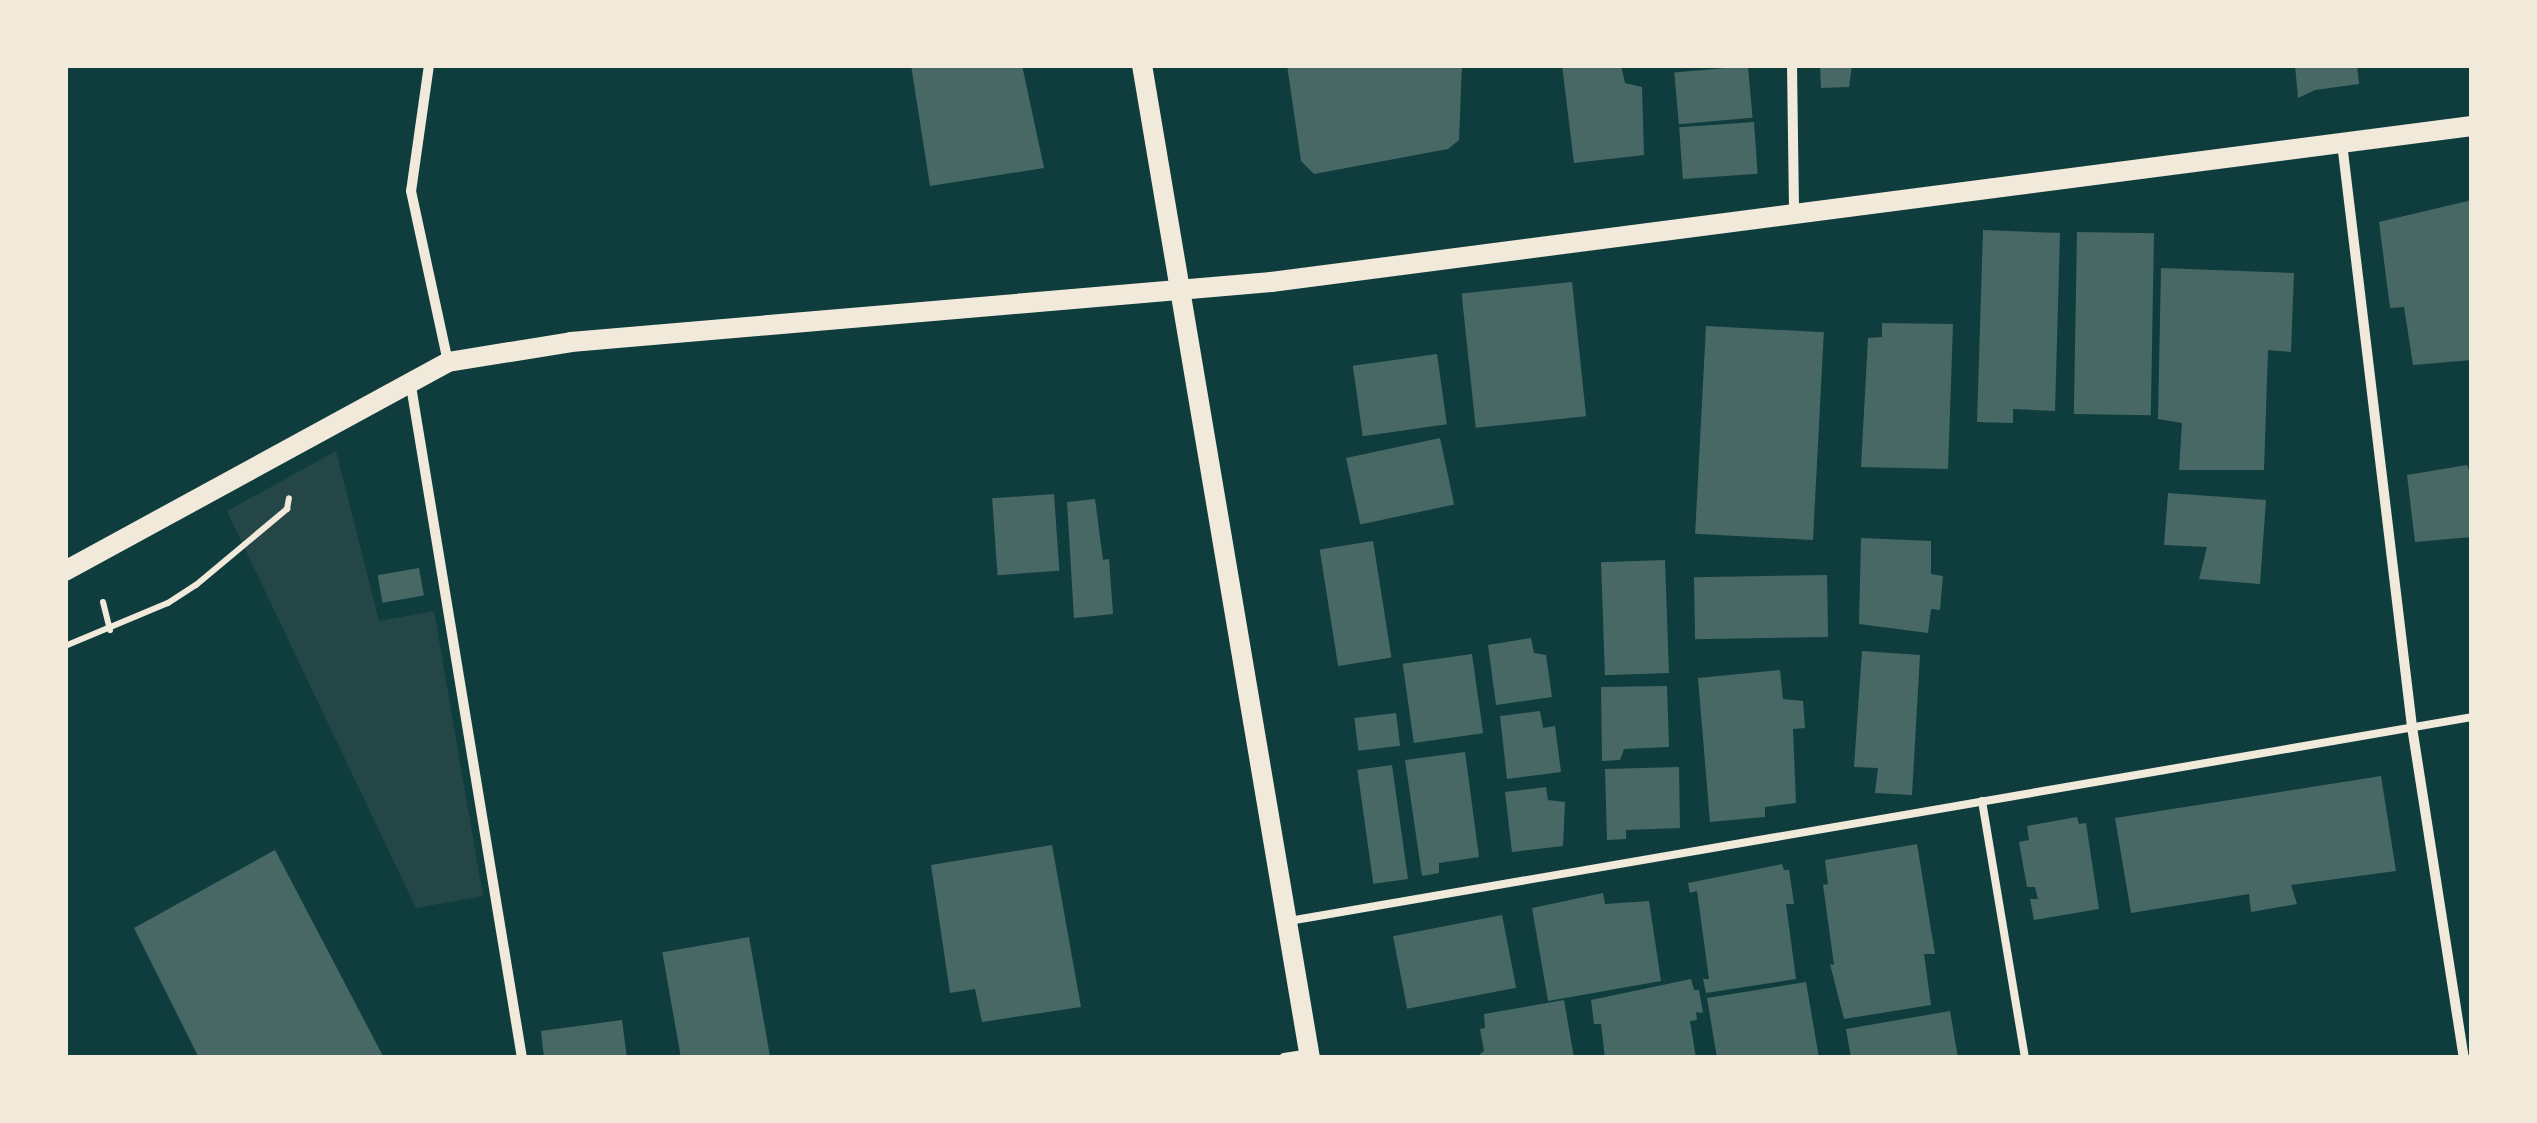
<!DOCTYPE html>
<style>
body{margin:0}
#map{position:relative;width:2537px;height:1123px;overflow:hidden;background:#0f3d3e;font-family:Manrope,sans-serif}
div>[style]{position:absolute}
.green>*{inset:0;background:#244646}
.building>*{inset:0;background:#486865;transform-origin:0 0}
.path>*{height:6px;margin:-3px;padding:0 3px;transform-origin:3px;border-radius:3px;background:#f1e9da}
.service>*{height:8px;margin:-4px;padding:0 4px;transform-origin:4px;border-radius:4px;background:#f1e9da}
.minor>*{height:10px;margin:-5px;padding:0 5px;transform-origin:5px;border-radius:5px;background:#f1e9da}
.secondary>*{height:20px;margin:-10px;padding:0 10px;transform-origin:10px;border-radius:10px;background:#f1e9da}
span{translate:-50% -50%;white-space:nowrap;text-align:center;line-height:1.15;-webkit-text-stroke:10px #f1e9da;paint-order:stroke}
.frame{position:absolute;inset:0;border:68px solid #f1e9da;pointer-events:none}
</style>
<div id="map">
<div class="green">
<i style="clip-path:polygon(336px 451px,379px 621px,434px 611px,483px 896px,416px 908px,227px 511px)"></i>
</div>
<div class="building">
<i style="clip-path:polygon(911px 65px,1022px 65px,1044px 168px,930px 186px)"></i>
<i style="clip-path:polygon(1287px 65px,1462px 65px,1459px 140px,1448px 149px,1314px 174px,1301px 161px)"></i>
<i style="clip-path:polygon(1562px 65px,1621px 65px,1625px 83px,1642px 87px,1644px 155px,1574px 163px)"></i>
<i style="clip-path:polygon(1820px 65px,1852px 65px,1849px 87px,1821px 88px)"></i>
<i style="clip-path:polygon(2295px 65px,2357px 65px,2359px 84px,2315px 90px,2298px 98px)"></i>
<i style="left:1748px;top:66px;width:52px;height:74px;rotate:85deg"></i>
<i style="left:1754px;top:122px;width:52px;height:75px;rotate:86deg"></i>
<i style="clip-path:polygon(2472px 200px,2472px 360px,2413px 365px,2404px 307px,2390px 308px,2379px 222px)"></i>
<i style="clip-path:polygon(1983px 230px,2060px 233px,2055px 411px,2013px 409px,2013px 423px,1977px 422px)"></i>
<i style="left:2077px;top:232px;width:77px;height:182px;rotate:1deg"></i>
<i style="clip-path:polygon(2161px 268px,2294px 273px,2291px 352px,2268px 350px,2264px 470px,2179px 470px,2182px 423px,2158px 419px)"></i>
<i style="left:1572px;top:282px;width:135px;height:111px;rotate:84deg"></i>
<i style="clip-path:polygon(1882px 323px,1953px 324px,1948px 469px,1861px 467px,1868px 338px,1882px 337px)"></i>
<i style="left:1706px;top:326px;width:118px;height:208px;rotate:3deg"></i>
<i style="left:1437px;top:354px;width:71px;height:85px;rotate:82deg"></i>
<i style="left:1440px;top:438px;width:68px;height:96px;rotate:78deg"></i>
<i style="clip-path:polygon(2467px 465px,2472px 477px,2472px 537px,2415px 542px,2407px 475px)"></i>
<i style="clip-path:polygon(2168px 493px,2266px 500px,2260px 584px,2199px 579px,2207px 547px,2164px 545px)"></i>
<i style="left:1054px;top:494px;width:77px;height:62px;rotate:86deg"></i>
<i style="clip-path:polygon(1095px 499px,1103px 560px,1109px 559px,1113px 614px,1074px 618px,1067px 502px)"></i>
<i style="clip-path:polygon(1861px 538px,1931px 541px,1931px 574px,1943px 576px,1940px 610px,1931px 609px,1928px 633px,1859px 624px)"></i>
<i style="left:1373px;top:541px;width:118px;height:54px;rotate:81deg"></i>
<i style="left:1665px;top:560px;width:113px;height:64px;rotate:88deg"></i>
<i style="left:419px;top:568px;width:28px;height:42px;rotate:80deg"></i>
<i style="left:1827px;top:575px;width:62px;height:133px;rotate:89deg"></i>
<i style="clip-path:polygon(1531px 638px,1534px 653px,1546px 655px,1552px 697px,1496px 705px,1488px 645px)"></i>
<i style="clip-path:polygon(1862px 651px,1920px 655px,1912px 795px,1875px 793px,1878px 768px,1854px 767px)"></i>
<i style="left:1472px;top:654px;width:80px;height:70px;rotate:82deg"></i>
<i style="clip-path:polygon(1780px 670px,1783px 699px,1803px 701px,1805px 728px,1793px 729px,1796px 803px,1765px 807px,1765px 817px,1710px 822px,1698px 678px)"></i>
<i style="clip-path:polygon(1667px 686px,1669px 747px,1624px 749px,1620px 760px,1602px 761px,1601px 687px)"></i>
<i style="clip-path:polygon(1540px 711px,1543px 728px,1555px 726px,1561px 772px,1507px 779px,1500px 716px)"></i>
<i style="left:1396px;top:713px;width:33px;height:42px;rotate:83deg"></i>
<i style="clip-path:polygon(1465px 752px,1479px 857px,1439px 863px,1439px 873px,1422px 876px,1405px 760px)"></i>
<i style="left:1392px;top:765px;width:115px;height:35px;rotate:82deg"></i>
<i style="clip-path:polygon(1679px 767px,1680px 828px,1626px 830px,1626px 839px,1607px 840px,1605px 769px)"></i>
<i style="clip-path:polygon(2381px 776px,2396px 871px,2291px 885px,2297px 904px,2251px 912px,2249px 894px,2131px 913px,2115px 818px)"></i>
<i style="clip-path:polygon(1546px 787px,1548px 800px,1565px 802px,1563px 846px,1512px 852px,1505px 792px)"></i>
<i style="clip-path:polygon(2077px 817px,2079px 824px,2086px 823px,2099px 909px,2034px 920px,2030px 899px,2038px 899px,2035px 887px,2027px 887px,2019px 842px,2029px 840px,2027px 826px)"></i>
<i style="clip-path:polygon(1917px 844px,1935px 954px,1924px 954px,1931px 1005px,1844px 1019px,1830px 964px,1834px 965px,1823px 885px,1828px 884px,1825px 860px)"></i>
<i style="clip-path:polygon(1052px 845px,1081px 1007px,982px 1022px,975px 989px,950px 993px,931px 865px)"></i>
<i style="clip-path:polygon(275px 850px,384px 1058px,199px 1058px,134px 928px)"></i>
<i style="clip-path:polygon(1782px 864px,1784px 870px,1789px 870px,1794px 904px,1786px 904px,1796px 979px,1706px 993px,1703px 979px,1709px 979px,1697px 891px,1690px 893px,1688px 883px)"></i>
<i style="clip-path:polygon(1603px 893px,1605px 904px,1649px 901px,1661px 981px,1548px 1001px,1532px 908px)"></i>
<i style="left:1502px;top:915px;width:74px;height:111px;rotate:79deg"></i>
<i style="left:749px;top:937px;width:123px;height:88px;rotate:80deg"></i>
<i style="clip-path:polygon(1691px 979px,1694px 990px,1699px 990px,1703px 1013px,1696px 1012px,1697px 1020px,1690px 1021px,1696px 1058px,1605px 1058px,1601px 1024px,1594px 1024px,1591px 1000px)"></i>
<i style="clip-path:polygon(1806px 982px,1819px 1058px,1717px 1058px,1707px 998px)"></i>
<i style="clip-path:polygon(1564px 1000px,1574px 1058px,1475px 1058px,1484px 1051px,1480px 1029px,1485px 1028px,1484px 1014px)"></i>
<i style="clip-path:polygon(1950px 1011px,1958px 1058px,1851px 1058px,1846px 1029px)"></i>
<i style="clip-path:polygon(622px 1020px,627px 1058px,544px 1058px,541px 1031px)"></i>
</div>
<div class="path">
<i style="left:103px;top:602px;width:29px;rotate:76deg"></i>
<i style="left:65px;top:646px;width:112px;rotate:-22.7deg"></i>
<i style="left:168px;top:603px;width:33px;rotate:-33deg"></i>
<i style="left:196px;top:585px;width:119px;rotate:-39.9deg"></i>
<i style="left:287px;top:509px;width:11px;rotate:-80deg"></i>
</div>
<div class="service">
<i style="left:1982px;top:801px;width:261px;rotate:80.5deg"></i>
<i style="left:1289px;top:921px;width:1200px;rotate:-9.78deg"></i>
</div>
<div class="minor">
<i style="left:429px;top:65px;width:127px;rotate:98.1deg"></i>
<i style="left:411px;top:191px;width:175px;rotate:77.8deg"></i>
<i style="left:1792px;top:65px;width:148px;rotate:89.2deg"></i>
<i style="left:2342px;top:143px;width:588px;rotate:83.16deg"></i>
<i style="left:2412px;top:727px;width:335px;rotate:81.1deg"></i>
<i style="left:410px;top:380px;width:687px;rotate:80.62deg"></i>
<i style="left:1284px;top:1058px;width:25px;rotate:-9deg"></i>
</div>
<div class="secondary">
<i style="left:1142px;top:65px;width:1007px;rotate:80.4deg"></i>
<i style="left:65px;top:571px;width:436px;rotate:-28.6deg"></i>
<i style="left:448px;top:362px;width:125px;rotate:-9.2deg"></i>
<i style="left:571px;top:342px;width:703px;rotate:-4.9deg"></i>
<i style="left:1271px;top:282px;width:1211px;rotate:-7.4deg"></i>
</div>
<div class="frame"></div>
</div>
